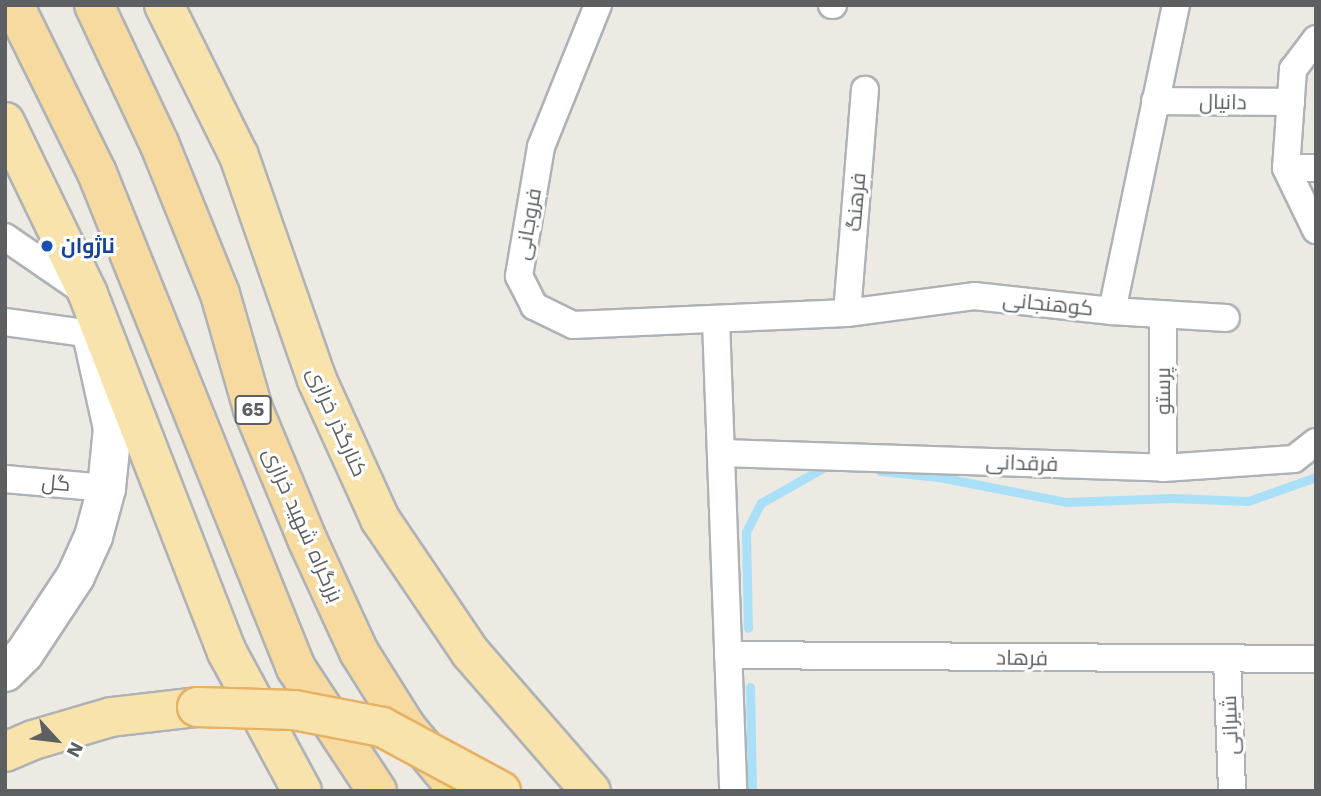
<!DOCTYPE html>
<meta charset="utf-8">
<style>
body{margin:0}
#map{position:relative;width:1321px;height:796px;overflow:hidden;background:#edeae4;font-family:"Work Sans",Cairo,sans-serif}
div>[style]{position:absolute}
.stream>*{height:9px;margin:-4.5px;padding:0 4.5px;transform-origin:4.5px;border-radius:4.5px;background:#a9e0f8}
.roads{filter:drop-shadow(2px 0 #afb2b5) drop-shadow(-2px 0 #afb2b5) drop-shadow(0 2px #afb2b5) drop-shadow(0 -2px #afb2b5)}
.minor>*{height:26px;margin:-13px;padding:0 13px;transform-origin:13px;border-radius:13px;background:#fff}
.secondary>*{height:37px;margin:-18.5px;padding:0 18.5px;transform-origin:18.5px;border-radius:18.5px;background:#fff}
.primary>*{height:38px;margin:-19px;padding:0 19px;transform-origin:19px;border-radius:19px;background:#f9e3ad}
.trunk>*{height:38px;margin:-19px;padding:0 19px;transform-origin:19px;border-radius:19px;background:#f7daa0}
.bridges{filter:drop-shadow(2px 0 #e6b164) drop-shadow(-2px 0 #e6b164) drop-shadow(0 2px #e6b164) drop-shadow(0 -2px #e6b164)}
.primary-bridge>*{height:38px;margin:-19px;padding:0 19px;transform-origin:19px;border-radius:19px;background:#f9e3ad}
.dots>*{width:19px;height:19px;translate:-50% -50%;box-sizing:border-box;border:4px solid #fff;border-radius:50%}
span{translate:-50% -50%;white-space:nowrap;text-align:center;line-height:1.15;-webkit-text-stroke:6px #fff;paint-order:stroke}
.shield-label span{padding:2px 5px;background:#fff;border:2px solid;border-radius:5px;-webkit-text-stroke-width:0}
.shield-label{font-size:19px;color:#5c6063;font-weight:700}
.street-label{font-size:21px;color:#5c6063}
.transit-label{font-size:21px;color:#164399;font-weight:700}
.left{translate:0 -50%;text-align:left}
.frame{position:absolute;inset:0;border:7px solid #5c6063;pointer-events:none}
.north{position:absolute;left:21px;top:705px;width:70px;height:70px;-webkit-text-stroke:5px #fff;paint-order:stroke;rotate:117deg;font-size:19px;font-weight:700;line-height:28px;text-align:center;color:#5c6063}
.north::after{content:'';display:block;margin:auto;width:24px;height:32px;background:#5c6063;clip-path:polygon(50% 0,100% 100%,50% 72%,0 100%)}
</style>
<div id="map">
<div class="stream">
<i style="left:880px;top:471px;width:59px;rotate:5.8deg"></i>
<i style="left:939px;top:477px;width:129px;rotate:11.1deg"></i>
<i style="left:1066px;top:502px;width:107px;rotate:-2.1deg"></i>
<i style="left:1173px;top:498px;width:75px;rotate:2.3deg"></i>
<i style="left:1248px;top:501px;width:72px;rotate:-19.4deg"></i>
<i style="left:748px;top:628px;width:96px;rotate:-91.2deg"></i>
<i style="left:746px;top:532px;width:33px;rotate:-63deg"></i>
<i style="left:761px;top:503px;width:77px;rotate:-29.6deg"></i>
<i style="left:750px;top:687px;width:104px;rotate:88.9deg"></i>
</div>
<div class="roads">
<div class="minor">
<i style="left:598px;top:5px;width:153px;rotate:111.9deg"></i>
<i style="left:541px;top:147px;width:131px;rotate:99.7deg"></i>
<i style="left:519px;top:276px;width:34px;rotate:63deg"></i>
<i style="left:534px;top:306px;width:43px;rotate:26deg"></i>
<i style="left:573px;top:325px;width:274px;rotate:-2.5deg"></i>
<i style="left:847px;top:313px;width:128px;rotate:-7.6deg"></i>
<i style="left:974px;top:296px;width:139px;rotate:6.2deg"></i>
<i style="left:1112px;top:311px;width:313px;rotate:-78.2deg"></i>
<i style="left:832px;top:5px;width:1px"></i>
<i style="left:1316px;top:39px;width:38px;rotate:127deg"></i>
<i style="left:1293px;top:69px;width:99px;rotate:94deg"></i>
<i style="left:1286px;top:168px;width:69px;rotate:64.2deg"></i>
<i style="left:1155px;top:101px;width:136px;rotate:0.4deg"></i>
<i style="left:1286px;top:168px;width:30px"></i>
<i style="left:5px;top:237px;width:97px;rotate:34.5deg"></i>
<i style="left:1112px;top:311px;width:114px;rotate:3.5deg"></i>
<i style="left:847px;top:313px;width:224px;rotate:-85.4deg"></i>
<i style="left:1163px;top:315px;width:153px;rotate:90deg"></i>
<i style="left:716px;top:320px;width:471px;rotate:87.9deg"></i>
<i style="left:5px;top:322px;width:87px;rotate:7.9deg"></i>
<i style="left:722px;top:453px;width:441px;rotate:1.9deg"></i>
<i style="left:1163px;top:468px;width:131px;rotate:-3.9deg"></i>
<i style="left:1294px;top:459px;width:28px;rotate:-38deg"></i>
<i style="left:5px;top:479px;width:101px;rotate:5.1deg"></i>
<i style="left:728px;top:655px;width:588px;rotate:0.39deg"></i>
<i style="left:1227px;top:659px;width:132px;rotate:87.8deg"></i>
</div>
<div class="secondary">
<i style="left:5px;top:672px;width:27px;rotate:-45deg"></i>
<i style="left:24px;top:653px;width:92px;rotate:-56.5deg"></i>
<i style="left:75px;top:576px;width:44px;rotate:-65.8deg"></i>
<i style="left:93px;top:536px;width:50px;rotate:-74.8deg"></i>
<i style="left:106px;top:488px;width:60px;rotate:-84.3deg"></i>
<i style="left:112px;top:428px;width:97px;rotate:-102.5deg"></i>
</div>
<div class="primary">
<i style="left:164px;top:5px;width:169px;rotate:63.6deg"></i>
<i style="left:239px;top:156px;width:237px;rotate:70.8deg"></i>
<i style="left:317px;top:380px;width:153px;rotate:65.6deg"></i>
<i style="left:380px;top:519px;width:161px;rotate:55.9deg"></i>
<i style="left:470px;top:652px;width:184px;rotate:49deg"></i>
<i style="left:5px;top:122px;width:191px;rotate:64.2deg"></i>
<i style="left:88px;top:294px;width:384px;rotate:68.8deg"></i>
<i style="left:227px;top:652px;width:158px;rotate:61.7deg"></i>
<i style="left:5px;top:752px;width:30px;rotate:-23deg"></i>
<i style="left:33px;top:740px;width:81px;rotate:-16.4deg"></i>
<i style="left:111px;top:717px;width:87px;rotate:-6.6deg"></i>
</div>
<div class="trunk">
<i style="left:14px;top:5px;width:187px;rotate:63.7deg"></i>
<i style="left:97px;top:173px;width:534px;rotate:68.1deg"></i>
<i style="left:296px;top:668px;width:147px;rotate:56.6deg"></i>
<i style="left:94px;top:5px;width:153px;rotate:64.8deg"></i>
<i style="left:159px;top:143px;width:163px;rotate:68deg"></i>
<i style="left:220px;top:294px;width:120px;rotate:74deg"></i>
<i style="left:253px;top:409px;width:141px;rotate:67.4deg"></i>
<i style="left:307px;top:539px;width:124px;rotate:65.3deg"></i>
<i style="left:359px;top:652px;width:89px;rotate:57.9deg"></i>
<i style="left:406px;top:727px;width:83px;rotate:50.4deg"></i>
</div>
</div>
<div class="bridges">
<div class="primary-bridge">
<i style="left:197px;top:707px;width:97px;rotate:1.8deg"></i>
<i style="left:294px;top:710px;width:90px;rotate:10.9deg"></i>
<i style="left:382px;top:727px;width:135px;rotate:28.3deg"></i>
</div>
</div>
<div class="dots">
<i style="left:47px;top:246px;background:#1a4fb4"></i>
</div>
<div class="shield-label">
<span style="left:253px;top:410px">65</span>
</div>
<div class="street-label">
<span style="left:1223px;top:102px;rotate:1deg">دانیال</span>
<span style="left:856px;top:202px;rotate:-85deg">فرهنگ</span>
<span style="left:528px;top:224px;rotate:-80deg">فروجانی</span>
<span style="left:1048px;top:304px;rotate:6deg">کوهنجانی</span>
<span style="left:1163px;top:391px;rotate:-90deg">پرستو</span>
<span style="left:337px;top:422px;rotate:66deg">کنارگذر خرازی</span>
<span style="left:1022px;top:463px;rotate:2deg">فرقدانی</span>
<span style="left:56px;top:483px;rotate:5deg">گل</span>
<span style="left:303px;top:525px;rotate:66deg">بزرگراه شهید خرازی</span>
<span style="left:1022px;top:658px;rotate:1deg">فرهاد</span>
<span style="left:1230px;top:725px;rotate:-92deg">شیرانی</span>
</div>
<div class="transit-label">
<span class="left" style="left:61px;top:246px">ناژوان</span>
</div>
<div class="frame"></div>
<div class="north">N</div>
</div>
